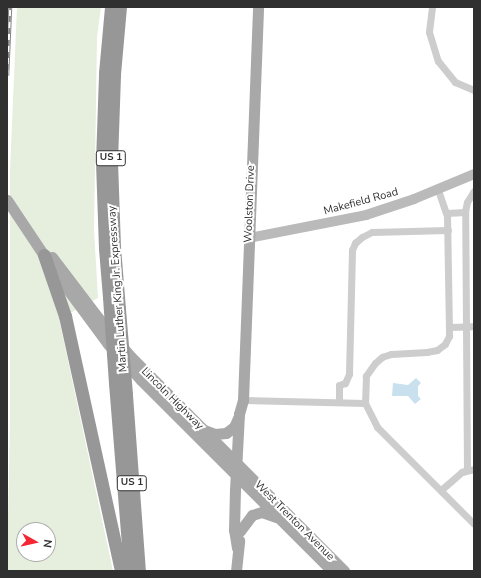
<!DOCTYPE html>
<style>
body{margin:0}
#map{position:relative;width:481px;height:578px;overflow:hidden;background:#fff;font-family:"Nunito Sans",sans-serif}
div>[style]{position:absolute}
.green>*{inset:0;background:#e6eede}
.water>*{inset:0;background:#c9e0ef}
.street>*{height:7px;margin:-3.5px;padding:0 3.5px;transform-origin:3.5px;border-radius:3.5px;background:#cdcdcd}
.secondary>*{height:10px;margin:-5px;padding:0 5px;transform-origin:5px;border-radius:5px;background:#bababa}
.primary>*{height:11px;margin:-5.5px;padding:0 5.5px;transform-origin:5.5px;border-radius:5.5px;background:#a8a8a8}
.highway>*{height:13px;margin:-6.5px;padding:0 6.5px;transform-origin:6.5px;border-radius:6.5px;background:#979797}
.rail>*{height:3.5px;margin-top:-1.75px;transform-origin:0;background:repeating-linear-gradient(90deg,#fff 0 6px,#858585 0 12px);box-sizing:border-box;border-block:1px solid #858585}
.highway-bridge>*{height:13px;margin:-6.5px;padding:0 6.5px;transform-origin:6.5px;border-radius:6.5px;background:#979797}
span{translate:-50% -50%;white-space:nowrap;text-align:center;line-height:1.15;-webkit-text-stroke:4px #fff;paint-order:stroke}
.shield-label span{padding:1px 3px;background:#fff;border:1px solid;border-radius:3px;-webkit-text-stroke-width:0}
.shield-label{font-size:10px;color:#303030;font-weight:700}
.street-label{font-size:11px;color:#303030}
.frame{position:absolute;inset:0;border:8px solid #303030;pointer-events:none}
.north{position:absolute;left:16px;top:522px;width:40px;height:40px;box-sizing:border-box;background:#fff;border:1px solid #acacac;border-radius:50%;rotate:98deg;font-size:11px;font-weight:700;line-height:16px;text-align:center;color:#303030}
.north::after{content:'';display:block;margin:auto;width:14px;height:18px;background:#f42633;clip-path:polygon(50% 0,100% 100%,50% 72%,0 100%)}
</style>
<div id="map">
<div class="green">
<i style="clip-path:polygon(evenodd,17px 7px,101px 7px,97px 37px,94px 230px,98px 298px,59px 319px,113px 571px,7px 571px,10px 420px,10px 171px,17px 7px,24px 530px,48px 530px,48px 554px,24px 554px,24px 530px)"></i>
</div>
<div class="water">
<i style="clip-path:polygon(416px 378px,421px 383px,418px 386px,418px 396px,421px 399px,415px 404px,408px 396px,392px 396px,393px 383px,408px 385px)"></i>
</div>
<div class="street">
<i style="left:432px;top:7px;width:25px;rotate:97deg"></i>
<i style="left:429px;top:32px;width:30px;rotate:73deg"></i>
<i style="left:438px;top:61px;width:27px;rotate:51deg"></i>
<i style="left:455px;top:82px;width:21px;rotate:23deg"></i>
<i style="left:438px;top:190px;width:28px;rotate:71deg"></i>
<i style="left:447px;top:216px;width:120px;rotate:89deg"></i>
<i style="left:449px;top:336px;width:9px;rotate:117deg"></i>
<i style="left:445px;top:344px;width:10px;rotate:143deg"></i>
<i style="left:437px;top:350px;width:10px;rotate:169deg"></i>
<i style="left:427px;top:352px;width:36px;rotate:177deg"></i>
<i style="left:391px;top:354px;width:9px;rotate:162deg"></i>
<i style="left:382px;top:357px;width:9px;rotate:139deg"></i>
<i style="left:375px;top:363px;width:16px;rotate:125deg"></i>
<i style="left:366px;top:376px;width:27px;rotate:92deg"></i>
<i style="left:365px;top:403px;width:27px;rotate:63deg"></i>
<i style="left:377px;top:427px;width:137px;rotate:45deg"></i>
<i style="left:447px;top:213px;width:18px;rotate:-3deg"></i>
<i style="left:450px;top:327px;width:24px;rotate:-2deg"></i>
<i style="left:243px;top:400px;width:122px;rotate:1.4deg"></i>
<i style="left:339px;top:402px;width:17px;rotate:-90deg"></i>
<i style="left:339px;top:385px;width:6px;rotate:-18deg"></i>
<i style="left:345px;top:383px;width:10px;rotate:-66deg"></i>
<i style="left:349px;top:374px;width:124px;rotate:-88.6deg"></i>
<i style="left:352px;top:250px;width:8px;rotate:-67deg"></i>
<i style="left:355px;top:243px;width:9px;rotate:-41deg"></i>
<i style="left:362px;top:237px;width:11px;rotate:-27deg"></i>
<i style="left:372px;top:232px;width:76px;rotate:-1.5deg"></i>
<i style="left:467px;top:470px;width:258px;rotate:-90.4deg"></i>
<i style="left:465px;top:212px;width:10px;rotate:-79deg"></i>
<i style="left:467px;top:202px;width:13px;rotate:-58deg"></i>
<i style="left:441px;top:490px;width:28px;rotate:-41deg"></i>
<i style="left:462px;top:472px;width:12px;rotate:-14deg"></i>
</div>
<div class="secondary">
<i style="left:249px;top:238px;width:119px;rotate:-11.1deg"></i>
<i style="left:366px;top:215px;width:51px;rotate:-18.4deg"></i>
<i style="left:414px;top:199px;width:65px;rotate:-22.6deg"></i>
</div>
<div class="primary">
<i style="left:7px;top:200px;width:90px;rotate:56.3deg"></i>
<i style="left:57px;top:275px;width:86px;rotate:53.5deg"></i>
<i style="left:108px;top:344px;width:49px;rotate:47.5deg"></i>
<i style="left:141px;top:380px;width:270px;rotate:45deg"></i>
<i style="left:52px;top:257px;width:78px;rotate:52.8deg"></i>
<i style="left:99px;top:319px;width:50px;rotate:49.9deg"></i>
<i style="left:131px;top:357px;width:302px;rotate:45.1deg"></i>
<i style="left:204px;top:430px;width:12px;rotate:20deg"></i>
<i style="left:215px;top:434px;width:11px;rotate:-5deg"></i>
<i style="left:226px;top:433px;width:10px;rotate:-37deg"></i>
<i style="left:234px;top:427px;width:10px;rotate:-66deg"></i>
<i style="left:240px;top:531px;width:20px;rotate:-53deg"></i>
<i style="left:252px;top:515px;width:10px;rotate:-17deg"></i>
<i style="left:262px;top:512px;width:15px;rotate:20deg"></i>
<i style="left:237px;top:548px;width:18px;rotate:-99deg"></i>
<i style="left:234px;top:530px;width:40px;rotate:-88.6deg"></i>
<i style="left:235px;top:490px;width:76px;rotate:-87deg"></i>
<i style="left:239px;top:414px;width:15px;rotate:-74deg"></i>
<i style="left:243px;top:400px;width:393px;rotate:-87.8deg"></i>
<i style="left:236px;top:571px;width:31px;rotate:-84deg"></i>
</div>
<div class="highway">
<i style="left:44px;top:255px;width:65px;rotate:71deg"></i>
<i style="left:65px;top:316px;width:261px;rotate:77.6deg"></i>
<i style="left:109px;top:297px;width:49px;rotate:-94.7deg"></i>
<i style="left:105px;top:248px;width:87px;rotate:-92deg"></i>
<i style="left:102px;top:161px;width:88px;rotate:-88deg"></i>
<i style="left:105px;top:73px;width:66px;rotate:-84.8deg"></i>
<i style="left:119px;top:309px;width:62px;rotate:-94.6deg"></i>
<i style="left:114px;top:247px;width:86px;rotate:-92deg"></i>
<i style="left:111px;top:161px;width:87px;rotate:-88deg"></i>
<i style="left:114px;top:74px;width:67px;rotate:-84.9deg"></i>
<i style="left:115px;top:383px;width:189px;rotate:85.4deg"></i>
<i style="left:126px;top:395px;width:176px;rotate:85.8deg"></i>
</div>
<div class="rail">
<i style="left:7px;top:76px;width:69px;rotate:-87.5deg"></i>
</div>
<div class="highway-bridge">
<i style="left:109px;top:297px;width:86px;rotate:86deg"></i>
<i style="left:119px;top:309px;width:86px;rotate:85.3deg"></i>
</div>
<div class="shield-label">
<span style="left:111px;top:158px">US 1</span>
<span style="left:132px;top:483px">US 1</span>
</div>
<div class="street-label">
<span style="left:361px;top:202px;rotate:-15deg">Makefield Road</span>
<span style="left:250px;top:204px;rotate:-88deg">Woolston Drive</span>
<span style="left:118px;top:289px;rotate:-94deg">Martin Luther King Jr. Expressway</span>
<span style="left:172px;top:399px;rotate:45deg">Lincoln Highway</span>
<span style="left:294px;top:521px;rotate:45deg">West Trenton Avenue</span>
</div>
<div class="frame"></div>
<div class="north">N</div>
</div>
